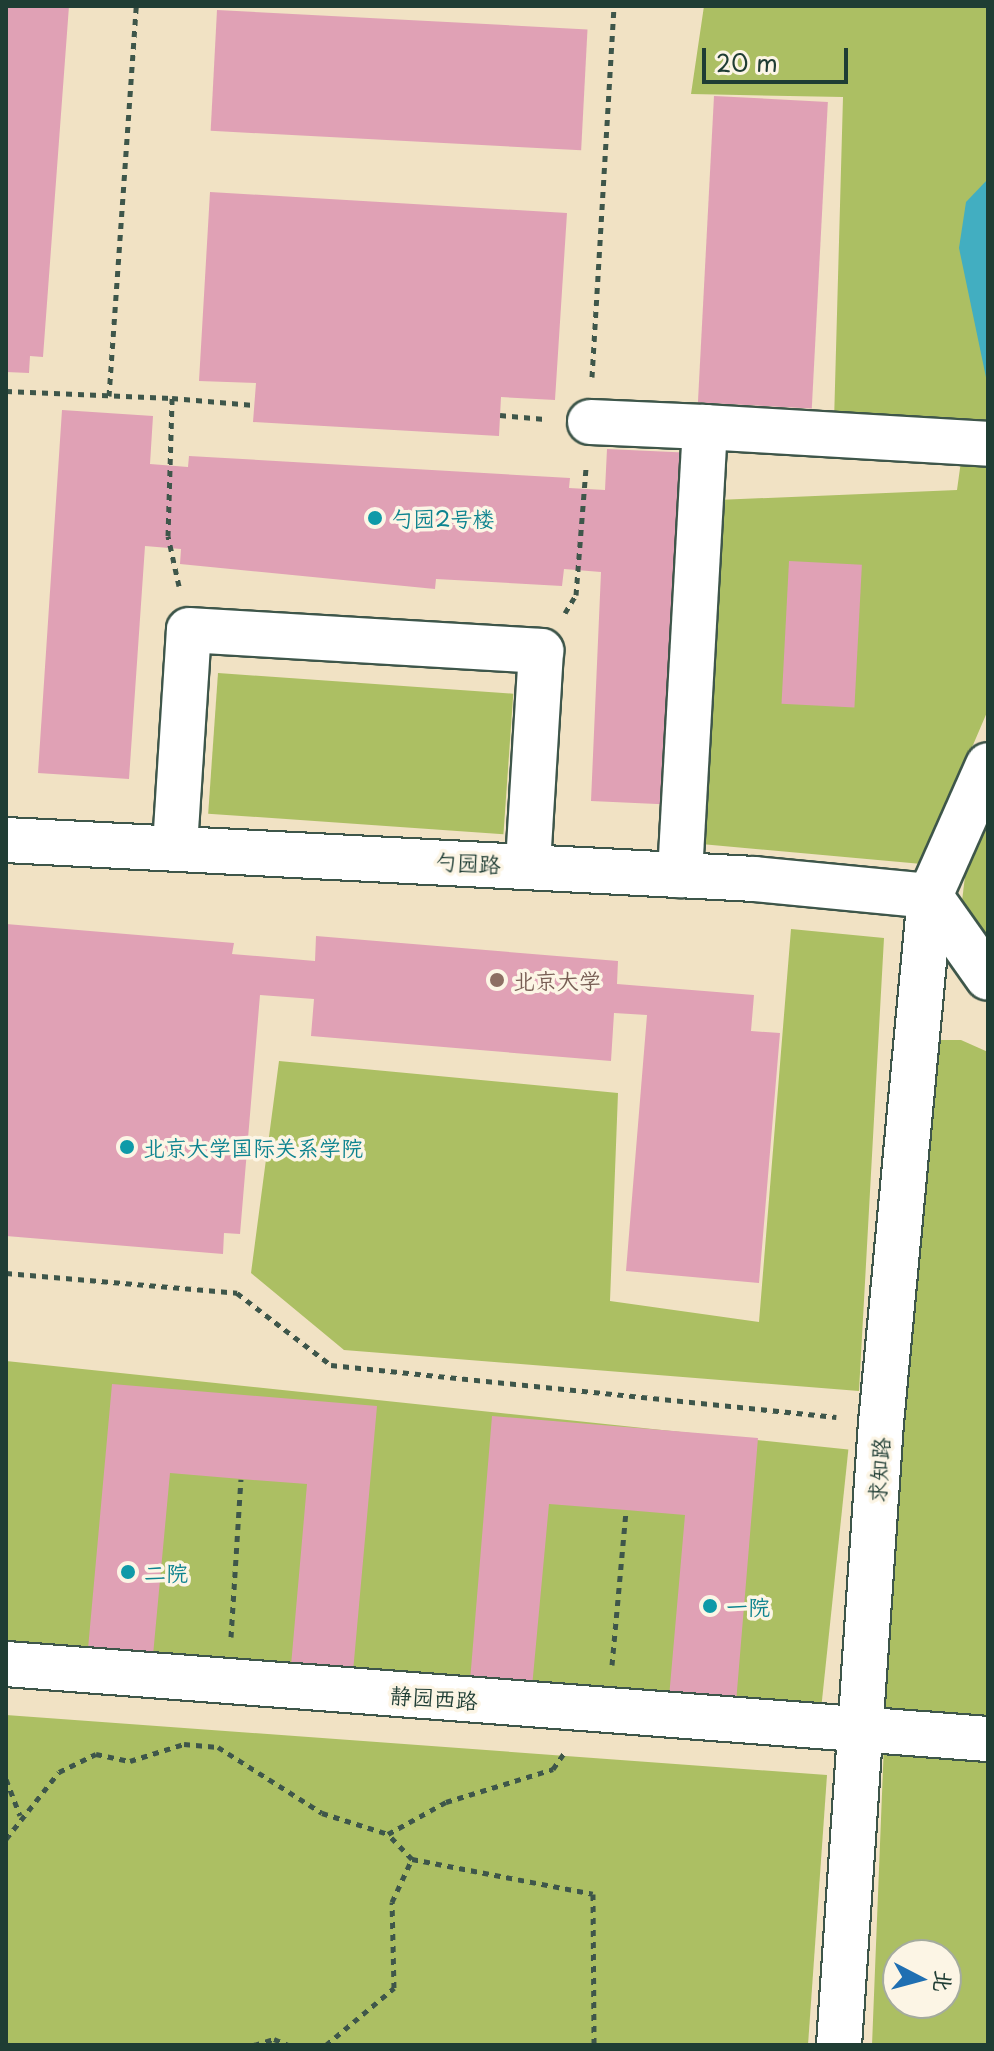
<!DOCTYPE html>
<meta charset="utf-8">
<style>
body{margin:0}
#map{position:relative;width:994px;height:2051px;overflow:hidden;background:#f1e2c4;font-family:"Playpen Sans","LXGW WenKai TC",sans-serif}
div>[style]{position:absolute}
.green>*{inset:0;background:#acbf63;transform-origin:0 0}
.water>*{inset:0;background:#42aec1}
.building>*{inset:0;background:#e0a1b5;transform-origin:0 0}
.path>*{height:5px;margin-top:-2.5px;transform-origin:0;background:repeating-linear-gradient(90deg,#3e564a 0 6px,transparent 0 12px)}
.roads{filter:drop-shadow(2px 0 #3e564a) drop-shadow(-2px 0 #3e564a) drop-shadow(0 2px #3e564a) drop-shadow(0 -2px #3e564a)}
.minor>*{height:44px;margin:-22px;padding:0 22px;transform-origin:22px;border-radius:22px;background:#fff}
.dots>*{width:22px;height:22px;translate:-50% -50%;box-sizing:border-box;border:4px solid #fcf5e5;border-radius:50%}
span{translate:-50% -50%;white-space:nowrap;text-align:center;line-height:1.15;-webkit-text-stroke:7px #fcf5e5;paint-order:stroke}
.culture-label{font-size:22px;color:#0d838f}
.left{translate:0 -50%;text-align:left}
.street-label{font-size:22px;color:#1f3d34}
.education-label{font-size:22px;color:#785e54}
.frame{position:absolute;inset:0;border:8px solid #1f3d34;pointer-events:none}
.north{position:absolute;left:882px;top:1939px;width:80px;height:80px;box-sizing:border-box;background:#fcf5e5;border:2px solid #a4ab9e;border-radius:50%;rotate:96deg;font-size:22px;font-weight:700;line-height:32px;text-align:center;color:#1f3d34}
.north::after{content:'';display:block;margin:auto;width:28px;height:36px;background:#1f6fb2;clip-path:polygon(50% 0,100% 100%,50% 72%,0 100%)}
.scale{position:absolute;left:702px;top:48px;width:146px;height:36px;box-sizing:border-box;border:4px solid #1f3d34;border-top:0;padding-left:10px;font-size:24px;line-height:28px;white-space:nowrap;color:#1f3d34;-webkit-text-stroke:6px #fcf5e5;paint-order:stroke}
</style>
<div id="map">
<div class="green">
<i style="clip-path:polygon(704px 6px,988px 6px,988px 710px,922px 864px,701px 844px,717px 500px,957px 490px,966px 425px,834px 422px,843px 97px,691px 94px)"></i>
<i style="left:218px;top:673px;width:296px;height:141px;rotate:4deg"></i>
<i style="clip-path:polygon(988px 798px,988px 958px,962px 901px,967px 860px)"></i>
<i style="clip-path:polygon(791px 929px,884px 938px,859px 1391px,344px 1350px,251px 1273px,279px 1061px,618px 1093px,610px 1301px,759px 1322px)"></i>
<i style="clip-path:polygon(evenodd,912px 1040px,961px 1040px,988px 1052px,988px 2045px,872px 2045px,912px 1040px,898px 1955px,946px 1955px,946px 2003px,898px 2003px,898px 1955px)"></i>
<i style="left:6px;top:1361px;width:847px;height:290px;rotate:6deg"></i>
<i style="clip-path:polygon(6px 1715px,827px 1775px,808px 2045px,6px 2045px)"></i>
</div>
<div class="water">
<i style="clip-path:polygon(988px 179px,988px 387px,959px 248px,966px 202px)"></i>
</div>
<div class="building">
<i style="clip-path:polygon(6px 6px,69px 6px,43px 357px,30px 356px,29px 373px,6px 372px)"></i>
<i style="left:217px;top:10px;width:371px;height:121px;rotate:3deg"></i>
<i style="left:714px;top:96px;width:114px;height:307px;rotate:3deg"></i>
<i style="clip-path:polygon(210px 192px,567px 213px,555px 400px,501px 397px,499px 436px,253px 422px,256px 383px,199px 381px)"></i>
<i style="clip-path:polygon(62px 410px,153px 416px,150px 464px,188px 467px,189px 456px,570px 478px,569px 488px,605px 490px,607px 449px,694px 453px,679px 805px,591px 801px,601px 572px,564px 569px,562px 586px,436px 579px,435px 589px,180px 564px,181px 549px,145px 546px,129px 779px,38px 773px)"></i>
<i style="left:789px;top:561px;width:73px;height:143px;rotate:3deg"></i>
<i style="clip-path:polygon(6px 924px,234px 943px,232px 954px,315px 961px,316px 936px,618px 961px,617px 984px,754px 995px,751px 1031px,780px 1033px,759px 1283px,626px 1271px,647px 1015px,614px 1013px,611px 1061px,311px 1036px,314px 999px,260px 995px,240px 1234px,224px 1233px,223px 1254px,6px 1236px)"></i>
<i style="clip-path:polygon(112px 1384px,377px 1406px,352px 1683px,290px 1677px,307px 1484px,241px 1479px,170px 1473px,152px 1666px,87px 1660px)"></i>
<i style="clip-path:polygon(492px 1416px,758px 1438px,735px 1715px,668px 1709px,685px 1515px,626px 1510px,549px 1504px,531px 1698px,469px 1693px)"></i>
</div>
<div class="path">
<i style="left:592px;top:377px;width:372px;rotate:-86.6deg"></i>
<i style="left:6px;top:391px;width:166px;rotate:2.4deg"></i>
<i style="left:109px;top:396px;width:391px;rotate:-86deg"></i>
<i style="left:500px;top:415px;width:45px;rotate:5.1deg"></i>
<i style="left:179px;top:586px;width:51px;rotate:-102.4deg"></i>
<i style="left:168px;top:536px;width:138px;rotate:-88.3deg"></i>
<i style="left:172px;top:398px;width:82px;rotate:4.9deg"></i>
<i style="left:565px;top:613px;width:21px;rotate:-59deg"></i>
<i style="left:576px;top:595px;width:128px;rotate:-85.5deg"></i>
<i style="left:6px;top:1273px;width:232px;rotate:4.9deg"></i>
<i style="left:237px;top:1293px;width:118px;rotate:37.5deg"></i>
<i style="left:331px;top:1365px;width:508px;rotate:5.88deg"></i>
<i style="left:231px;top:1637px;width:158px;rotate:-86.4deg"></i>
<i style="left:612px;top:1665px;width:156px;rotate:-84.8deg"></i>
<i style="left:6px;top:1779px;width:39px;rotate:69deg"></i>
<i style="left:6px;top:1839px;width:85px;rotate:-51.7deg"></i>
<i style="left:59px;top:1772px;width:41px;rotate:-25.9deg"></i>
<i style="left:96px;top:1754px;width:35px;rotate:12deg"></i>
<i style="left:130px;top:1761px;width:57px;rotate:-17.5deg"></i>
<i style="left:184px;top:1744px;width:34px;rotate:5deg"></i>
<i style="left:218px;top:1747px;width:123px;rotate:32.4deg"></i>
<i style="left:322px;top:1813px;width:69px;rotate:17.7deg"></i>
<i style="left:388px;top:1834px;width:66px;rotate:-28.9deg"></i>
<i style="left:446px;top:1802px;width:112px;rotate:-17.1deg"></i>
<i style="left:553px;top:1769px;width:19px;rotate:-55deg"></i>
<i style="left:412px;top:1859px;width:184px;rotate:10.9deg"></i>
<i style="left:593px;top:1894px;width:151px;rotate:89.6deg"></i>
<i style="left:124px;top:2045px;width:41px"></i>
<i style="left:254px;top:2045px;width:21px;rotate:-17deg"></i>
<i style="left:274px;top:2039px;width:15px;rotate:23deg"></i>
<i style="left:326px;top:2045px;width:89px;rotate:-40deg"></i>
<i style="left:394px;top:1988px;width:86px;rotate:-91.3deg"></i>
<i style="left:392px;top:1902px;width:47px;rotate:-65.1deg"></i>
<i style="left:412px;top:1859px;width:33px;rotate:-134deg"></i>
</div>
<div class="roads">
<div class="minor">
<i style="left:590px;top:422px;width:115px;rotate:2.5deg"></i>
<i style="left:705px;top:427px;width:449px;rotate:93.2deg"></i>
<i style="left:705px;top:427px;width:284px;rotate:3.4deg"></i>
<i style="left:6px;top:840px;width:749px;rotate:2.98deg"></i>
<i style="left:754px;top:879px;width:177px;rotate:5.5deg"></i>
<i style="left:175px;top:846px;width:216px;rotate:-86.3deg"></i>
<i style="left:189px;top:630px;width:353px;rotate:3.4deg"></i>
<i style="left:541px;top:651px;width:214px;rotate:93.5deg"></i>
<i style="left:930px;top:896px;width:100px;rotate:54.7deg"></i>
<i style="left:6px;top:1664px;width:985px;rotate:4.37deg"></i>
<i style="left:839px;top:2045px;width:623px;rotate:-86.14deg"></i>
<i style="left:881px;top:1423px;width:529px;rotate:-84.69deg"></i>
<i style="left:930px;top:896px;width:143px;rotate:-66.1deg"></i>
</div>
</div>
<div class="dots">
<i style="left:375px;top:518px;background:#0f9aa8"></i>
<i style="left:497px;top:980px;background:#8d6e63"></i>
<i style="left:127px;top:1147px;background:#0f9aa8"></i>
<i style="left:128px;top:1572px;background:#0f9aa8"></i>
<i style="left:710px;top:1606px;background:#0f9aa8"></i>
</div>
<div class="culture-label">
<span class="left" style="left:391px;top:518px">勺园2号楼</span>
<span class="left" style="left:143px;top:1147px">北京大学国际关系学院</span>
<span class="left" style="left:144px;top:1572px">二院</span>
<span class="left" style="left:726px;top:1606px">一院</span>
</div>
<div class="street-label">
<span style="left:468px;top:862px;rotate:3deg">勺园路</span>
<span style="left:878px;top:1470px;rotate:-86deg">求知路</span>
<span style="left:434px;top:1697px;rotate:4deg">静园西路</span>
</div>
<div class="education-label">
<span class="left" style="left:513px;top:980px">北京大学</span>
</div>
<div class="frame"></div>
<div class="north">北</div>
<div class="scale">20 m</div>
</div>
